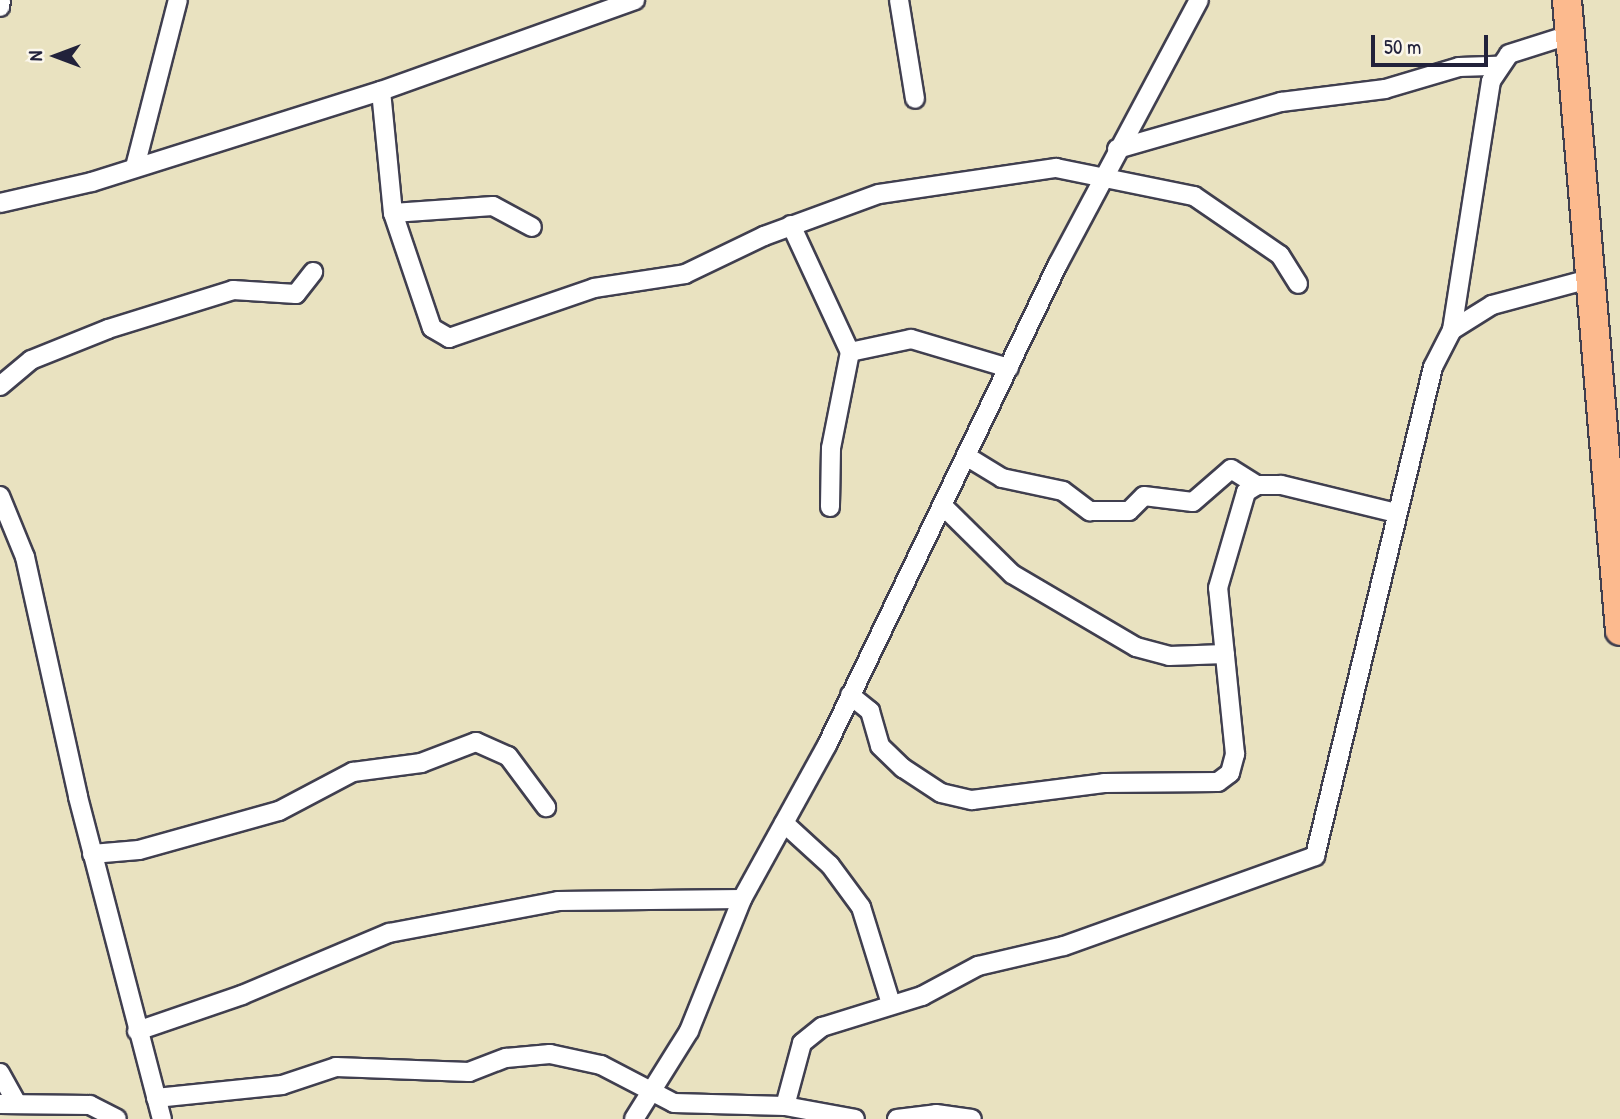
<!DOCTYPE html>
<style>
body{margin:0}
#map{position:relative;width:1620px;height:1119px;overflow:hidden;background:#e9e2c0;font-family:"Patrick Hand",sans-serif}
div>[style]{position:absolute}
.roads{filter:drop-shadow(2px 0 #403f4f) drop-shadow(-2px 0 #403f4f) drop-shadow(0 2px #403f4f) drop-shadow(0 -2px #403f4f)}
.minor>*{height:18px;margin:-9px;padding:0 9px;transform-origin:9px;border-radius:9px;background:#fff}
.primary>*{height:28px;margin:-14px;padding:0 14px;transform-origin:14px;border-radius:14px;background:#fcba8e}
span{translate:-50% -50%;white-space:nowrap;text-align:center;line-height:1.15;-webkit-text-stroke:7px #fbf7ec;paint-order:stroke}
.north{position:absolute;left:21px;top:21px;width:70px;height:70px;-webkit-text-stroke:5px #fbf7ec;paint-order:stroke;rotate:270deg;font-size:19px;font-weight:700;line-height:28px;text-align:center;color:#22223b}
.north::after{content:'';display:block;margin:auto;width:24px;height:32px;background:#22223b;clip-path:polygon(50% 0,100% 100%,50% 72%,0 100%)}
.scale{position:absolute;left:1371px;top:35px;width:117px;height:32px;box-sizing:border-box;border:4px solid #22223b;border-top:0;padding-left:9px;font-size:21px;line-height:24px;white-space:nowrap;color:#22223b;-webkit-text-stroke:5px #fbf7ec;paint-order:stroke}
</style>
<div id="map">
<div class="roads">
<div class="minor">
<i style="left:899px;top:0;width:100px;rotate:80.8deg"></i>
<i style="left:0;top:7px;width:7px;rotate:-82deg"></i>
<i style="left:381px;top:91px;width:123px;rotate:84.4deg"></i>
<i style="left:393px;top:213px;width:121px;rotate:71.3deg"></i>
<i style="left:432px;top:328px;width:20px;rotate:30deg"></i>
<i style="left:449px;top:338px;width:153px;rotate:-19deg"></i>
<i style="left:594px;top:288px;width:92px;rotate:-8.7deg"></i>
<i style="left:685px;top:274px;width:88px;rotate:-25.7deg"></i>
<i style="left:764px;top:236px;width:122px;rotate:-20.1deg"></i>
<i style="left:879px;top:194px;width:179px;rotate:-8.4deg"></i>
<i style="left:1056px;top:168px;width:141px;rotate:11.5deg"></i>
<i style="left:1194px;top:196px;width:104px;rotate:34.5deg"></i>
<i style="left:1280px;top:255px;width:34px;rotate:58deg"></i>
<i style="left:1117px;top:149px;width:171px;rotate:-16deg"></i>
<i style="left:1281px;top:102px;width:105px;rotate:-7.1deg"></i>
<i style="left:1385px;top:89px;width:77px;rotate:-16.6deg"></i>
<i style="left:1459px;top:67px;width:38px;rotate:-2deg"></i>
<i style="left:135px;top:167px;width:172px;rotate:-75.6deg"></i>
<i style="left:0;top:203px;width:94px;rotate:-12.9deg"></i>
<i style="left:92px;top:182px;width:303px;rotate:-17.5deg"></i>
<i style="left:381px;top:91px;width:270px;rotate:-19.7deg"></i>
<i style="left:393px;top:213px;width:100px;rotate:-4deg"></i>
<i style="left:493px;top:206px;width:44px;rotate:28.3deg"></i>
<i style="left:791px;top:225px;width:140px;rotate:65.1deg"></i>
<i style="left:850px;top:352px;width:98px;rotate:101.2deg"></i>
<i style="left:831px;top:448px;width:59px;rotate:91deg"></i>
<i style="left:1452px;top:330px;width:252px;rotate:-81.1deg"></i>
<i style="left:1491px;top:81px;width:32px;rotate:-56deg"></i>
<i style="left:1509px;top:54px;width:63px;rotate:-17.6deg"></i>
<i style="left:850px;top:352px;width:62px;rotate:-12deg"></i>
<i style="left:911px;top:339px;width:102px;rotate:16.5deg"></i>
<i style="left:0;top:386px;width:40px;rotate:-40deg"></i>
<i style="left:31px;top:360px;width:83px;rotate:-21.9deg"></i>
<i style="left:108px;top:329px;width:131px;rotate:-17.3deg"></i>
<i style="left:233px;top:290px;width:63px;rotate:3.6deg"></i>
<i style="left:296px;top:294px;width:28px;rotate:-52deg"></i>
<i style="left:966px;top:456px;width:42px;rotate:31.4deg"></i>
<i style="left:1002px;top:478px;width:62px;rotate:12deg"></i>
<i style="left:1063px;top:491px;width:34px;rotate:37deg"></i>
<i style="left:1090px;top:511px;width:39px"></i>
<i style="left:1129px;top:511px;width:21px;rotate:-45deg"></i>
<i style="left:1144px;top:496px;width:49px;rotate:7deg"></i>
<i style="left:1193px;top:502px;width:50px;rotate:-41deg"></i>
<i style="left:1231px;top:469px;width:31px;rotate:32deg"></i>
<i style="left:0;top:496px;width:66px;rotate:67.7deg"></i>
<i style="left:25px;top:557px;width:246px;rotate:77.5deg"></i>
<i style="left:78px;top:797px;width:333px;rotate:75.4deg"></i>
<i style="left:943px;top:506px;width:97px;rotate:44.6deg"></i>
<i style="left:1012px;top:574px;width:144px;rotate:30.5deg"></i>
<i style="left:1136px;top:647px;width:34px;rotate:15deg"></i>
<i style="left:1169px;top:656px;width:56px;rotate:-2deg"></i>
<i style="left:850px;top:695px;width:26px;rotate:39deg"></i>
<i style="left:870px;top:711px;width:36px;rotate:74deg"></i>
<i style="left:880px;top:746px;width:32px;rotate:44deg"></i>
<i style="left:903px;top:768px;width:45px;rotate:33.3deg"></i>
<i style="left:941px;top:793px;width:32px;rotate:13deg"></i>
<i style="left:972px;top:800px;width:133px;rotate:-7.3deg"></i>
<i style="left:1104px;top:783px;width:114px;rotate:-0.5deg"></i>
<i style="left:1218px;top:782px;width:15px;rotate:-37deg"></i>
<i style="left:1230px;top:773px;width:20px;rotate:-75deg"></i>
<i style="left:1235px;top:754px;width:167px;rotate:-95.8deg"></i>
<i style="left:1218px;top:588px;width:100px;rotate:-73.7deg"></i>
<i style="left:1246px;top:492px;width:13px;rotate:-32deg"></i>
<i style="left:1257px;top:485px;width:24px"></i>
<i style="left:1281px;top:485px;width:118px;rotate:13.7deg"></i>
<i style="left:784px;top:823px;width:62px;rotate:42.4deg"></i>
<i style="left:830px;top:865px;width:52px;rotate:53.6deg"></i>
<i style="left:861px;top:907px;width:102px;rotate:72.8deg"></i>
<i style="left:92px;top:854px;width:47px;rotate:-4.9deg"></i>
<i style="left:139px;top:850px;width:145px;rotate:-15.6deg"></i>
<i style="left:279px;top:811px;width:84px;rotate:-27.8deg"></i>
<i style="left:353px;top:772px;width:69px;rotate:-7.5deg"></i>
<i style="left:421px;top:763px;width:59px;rotate:-20.9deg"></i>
<i style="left:476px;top:742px;width:35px;rotate:24deg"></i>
<i style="left:508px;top:756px;width:64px;rotate:53.3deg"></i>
<i style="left:137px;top:1031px;width:111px;rotate:-18.9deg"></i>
<i style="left:242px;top:995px;width:160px;rotate:-22.9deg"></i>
<i style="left:389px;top:933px;width:172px;rotate:-10.7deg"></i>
<i style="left:558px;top:901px;width:184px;rotate:-0.6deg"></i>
<i style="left:0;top:1073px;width:35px;rotate:61deg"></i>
<i style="left:156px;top:1098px;width:127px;rotate:-5.9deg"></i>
<i style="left:282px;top:1085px;width:57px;rotate:-18.4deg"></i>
<i style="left:336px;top:1067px;width:133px;rotate:2.2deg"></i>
<i style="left:469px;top:1072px;width:40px;rotate:-21deg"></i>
<i style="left:506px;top:1058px;width:44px;rotate:-5.2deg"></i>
<i style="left:550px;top:1054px;width:52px;rotate:12.2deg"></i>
<i style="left:601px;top:1065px;width:82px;rotate:27.5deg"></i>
<i style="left:674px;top:1103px;width:111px;rotate:1.5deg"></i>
<i style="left:785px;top:1106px;width:71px;rotate:10.5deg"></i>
<i style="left:0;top:1104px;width:90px;rotate:0.6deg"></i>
<i style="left:90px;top:1105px;width:30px;rotate:27deg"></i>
<i style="left:785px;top:1106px;width:65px;rotate:-74.9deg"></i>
<i style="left:802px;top:1043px;width:26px;rotate:-39deg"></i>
<i style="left:822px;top:1027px;width:105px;rotate:-17.2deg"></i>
<i style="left:922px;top:996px;width:64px;rotate:-28.2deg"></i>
<i style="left:978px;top:966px;width:88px;rotate:-13.1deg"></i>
<i style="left:1064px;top:946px;width:267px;rotate:-19.7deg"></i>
<i style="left:1315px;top:856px;width:503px;rotate:-76.43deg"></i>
<i style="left:1433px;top:367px;width:42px;rotate:-62.8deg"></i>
<i style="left:1452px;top:330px;width:47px;rotate:-32deg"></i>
<i style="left:1492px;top:305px;width:100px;rotate:-15deg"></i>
<i style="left:634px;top:1119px;width:104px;rotate:-58deg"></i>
<i style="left:689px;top:1031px;width:142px;rotate:-68.1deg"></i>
<i style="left:742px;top:899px;width:176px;rotate:-61.1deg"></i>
<i style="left:827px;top:745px;width:534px;rotate:-64.35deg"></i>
<i style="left:1058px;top:264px;width:299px;rotate:-61.9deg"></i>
<i style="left:897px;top:1119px;width:39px;rotate:-7deg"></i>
<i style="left:936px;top:1114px;width:36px;rotate:8deg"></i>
</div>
<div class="primary">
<i style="left:1567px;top:0;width:633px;rotate:85.2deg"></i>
</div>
</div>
<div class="north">N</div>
<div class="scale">50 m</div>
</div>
